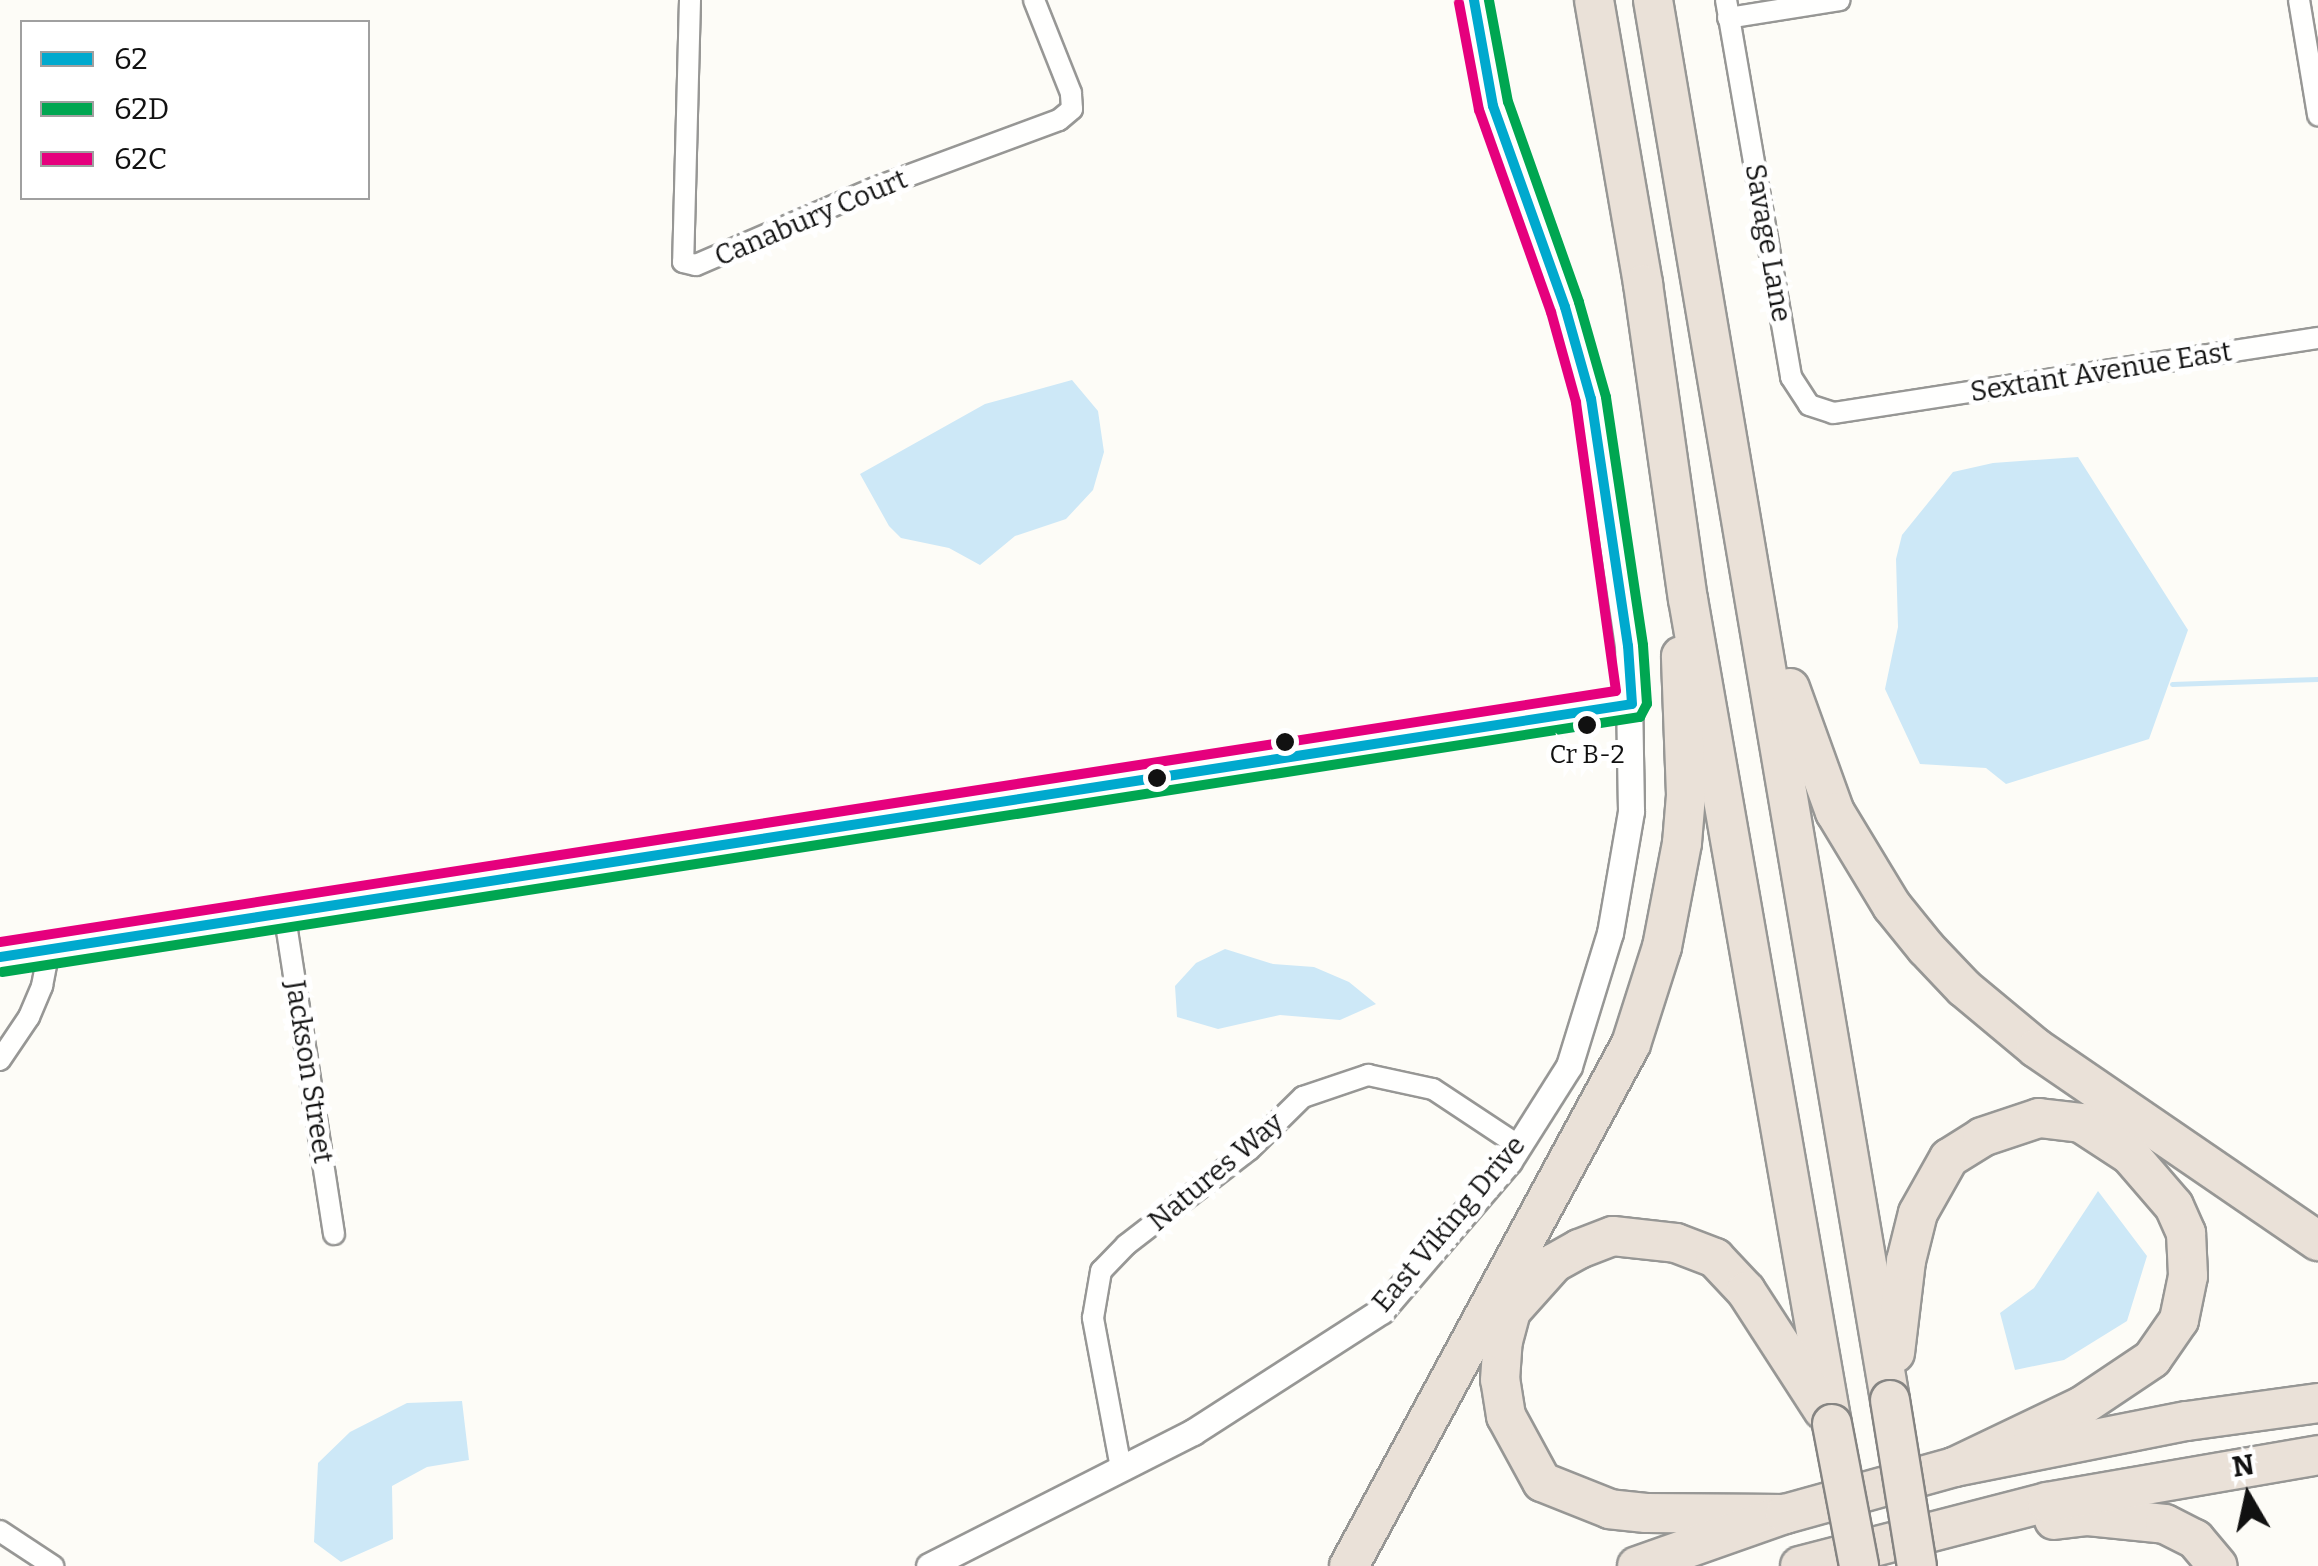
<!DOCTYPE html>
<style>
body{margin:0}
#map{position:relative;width:2318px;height:1566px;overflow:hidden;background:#fdfcf7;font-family:Bitter,serif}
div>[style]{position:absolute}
.water>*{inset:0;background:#cde8f7}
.stream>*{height:5px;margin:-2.5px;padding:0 2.5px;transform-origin:2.5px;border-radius:2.5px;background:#cde8f7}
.roads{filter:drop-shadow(2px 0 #979795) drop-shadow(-2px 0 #979795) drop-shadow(0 2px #979795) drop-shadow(0 -2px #979795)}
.minor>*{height:20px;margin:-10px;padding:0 10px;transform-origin:10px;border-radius:10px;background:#fffffe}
.tertiary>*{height:25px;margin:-12.5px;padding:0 12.5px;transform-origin:12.5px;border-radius:12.5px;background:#fffffe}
.motorway>*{height:38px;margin:-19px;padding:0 19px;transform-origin:19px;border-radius:19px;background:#eae1d8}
.bridges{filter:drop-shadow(2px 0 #858482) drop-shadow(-2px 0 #858482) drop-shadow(0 2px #858482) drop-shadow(0 -2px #858482)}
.motorway-bridge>*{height:38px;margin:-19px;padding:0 19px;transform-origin:19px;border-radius:19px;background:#eae1d8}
.bus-1>*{height:10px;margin:-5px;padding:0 5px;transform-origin:5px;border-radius:5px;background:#00a9ce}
.bus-2>*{height:10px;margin:-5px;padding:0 5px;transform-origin:5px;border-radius:5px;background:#00a651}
.bus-3>*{height:10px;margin:-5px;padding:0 5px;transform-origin:5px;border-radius:5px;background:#e5007d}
.dots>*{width:28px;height:28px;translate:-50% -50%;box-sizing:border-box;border:5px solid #fff;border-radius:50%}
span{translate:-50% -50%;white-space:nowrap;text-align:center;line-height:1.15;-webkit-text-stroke:10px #fff;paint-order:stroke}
.bus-label{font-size:26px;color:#111}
.street-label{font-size:28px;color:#111}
.legend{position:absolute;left:20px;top:20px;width:350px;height:180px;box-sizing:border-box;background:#fff;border:2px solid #a0a0a0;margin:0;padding:12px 18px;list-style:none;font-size:30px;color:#111}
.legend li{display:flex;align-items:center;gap:20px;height:50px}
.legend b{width:50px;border:2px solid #a0a0a0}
.north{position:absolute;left:2198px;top:1446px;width:100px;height:100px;-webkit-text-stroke:8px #fff;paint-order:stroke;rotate:351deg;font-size:28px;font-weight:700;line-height:40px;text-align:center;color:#111}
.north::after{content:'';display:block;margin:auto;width:35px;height:45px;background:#111;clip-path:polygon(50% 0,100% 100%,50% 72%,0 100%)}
</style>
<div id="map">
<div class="water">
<i style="clip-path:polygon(1072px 380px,1098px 411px,1104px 452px,1093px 490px,1066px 519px,1015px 536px,980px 565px,949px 548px,901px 538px,889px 526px,860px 474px,985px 404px)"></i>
<i style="clip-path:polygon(2078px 457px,2188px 630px,2149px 739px,2006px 784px,1986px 768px,1920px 764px,1885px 689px,1898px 627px,1896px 559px,1902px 535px,1953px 472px,1993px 463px)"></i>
<i style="clip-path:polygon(1225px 949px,1273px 964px,1314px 967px,1349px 982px,1376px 1004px,1340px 1020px,1280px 1015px,1218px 1029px,1177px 1017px,1175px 986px,1196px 963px)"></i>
<i style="clip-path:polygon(2098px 1191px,2147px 1256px,2127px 1321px,2064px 1360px,2015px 1370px,2000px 1313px,2034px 1288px)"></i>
<i style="clip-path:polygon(462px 1401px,469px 1460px,427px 1467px,392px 1486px,393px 1539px,341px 1562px,314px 1542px,318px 1463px,350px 1432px,407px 1403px)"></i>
</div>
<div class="stream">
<i style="left:2172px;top:684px;width:146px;rotate:-2deg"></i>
</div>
<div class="roads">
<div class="minor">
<i style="left:690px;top:0;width:262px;rotate:91.5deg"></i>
<i style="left:683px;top:262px;width:13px;rotate:13deg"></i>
<i style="left:696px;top:265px;width:195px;rotate:-23.3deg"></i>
<i style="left:875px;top:188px;width:196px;rotate:-20.3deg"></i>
<i style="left:1059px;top:120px;width:17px;rotate:-40deg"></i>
<i style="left:1072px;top:109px;width:16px;rotate:-94deg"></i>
<i style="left:1071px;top:93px;width:100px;rotate:-111.7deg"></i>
<i style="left:1726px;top:0;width:383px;rotate:80.2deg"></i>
<i style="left:1791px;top:377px;width:33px;rotate:57deg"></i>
<i style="left:1809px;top:405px;width:25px;rotate:18deg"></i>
<i style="left:1833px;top:413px;width:491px;rotate:-8.8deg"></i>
<i style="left:2299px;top:0;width:117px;rotate:80.6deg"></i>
<i style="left:1728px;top:18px;width:113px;rotate:-9.1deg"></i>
<i style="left:284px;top:911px;width:327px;rotate:81.2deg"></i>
<i style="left:0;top:1060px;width:52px;rotate:-56deg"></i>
<i style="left:29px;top:1017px;width:34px;rotate:-67deg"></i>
<i style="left:42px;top:986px;width:37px;rotate:-79deg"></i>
<i style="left:1121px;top:1468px;width:153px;rotate:-100.6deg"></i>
<i style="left:1093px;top:1318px;width:48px;rotate:-80.3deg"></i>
<i style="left:1101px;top:1271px;width:36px;rotate:-46deg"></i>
<i style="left:1126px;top:1245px;width:155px;rotate:-37.7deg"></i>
<i style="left:1249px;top:1150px;width:76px;rotate:-44.5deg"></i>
<i style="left:1303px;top:1097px;width:69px;rotate:-18.7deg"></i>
<i style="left:1368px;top:1075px;width:66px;rotate:12.2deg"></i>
<i style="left:1433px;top:1089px;width:103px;rotate:33.5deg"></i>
<i style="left:0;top:1531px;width:64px;rotate:33.4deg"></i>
</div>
<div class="tertiary">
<i style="left:0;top:957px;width:1651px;rotate:-8.81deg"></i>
<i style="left:929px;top:1566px;width:296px;rotate:-26.9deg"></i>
<i style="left:1193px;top:1432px;width:224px;rotate:-32.8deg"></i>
<i style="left:1381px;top:1311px;width:197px;rotate:-49.5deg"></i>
<i style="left:1509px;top:1161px;width:112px;rotate:-57.7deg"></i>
<i style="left:1569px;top:1066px;width:139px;rotate:-72.9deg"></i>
<i style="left:1610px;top:933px;width:124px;rotate:-80.2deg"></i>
<i style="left:1631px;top:811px;width:165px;rotate:-91deg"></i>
<i style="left:1628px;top:646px;width:250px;rotate:-98.5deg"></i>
<i style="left:1591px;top:399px;width:96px;rotate:-105.8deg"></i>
<i style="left:1565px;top:307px;width:214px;rotate:-109.7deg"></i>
<i style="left:1493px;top:106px;width:108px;rotate:-100.2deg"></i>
</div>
<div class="motorway">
<i style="left:1594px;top:0;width:288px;rotate:80.2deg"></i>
<i style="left:1643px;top:284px;width:318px;rotate:81.9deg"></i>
<i style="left:1688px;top:599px;width:837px;rotate:80.1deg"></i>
<i style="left:1653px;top:0;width:1420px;rotate:80.39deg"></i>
<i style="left:1790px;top:688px;width:132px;rotate:70.1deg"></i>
<i style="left:1835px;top:812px;width:110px;rotate:58.8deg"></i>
<i style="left:1892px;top:906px;width:54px;rotate:51deg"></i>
<i style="left:1926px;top:948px;width:55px;rotate:46.5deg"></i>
<i style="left:1964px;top:988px;width:94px;rotate:39.8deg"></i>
<i style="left:2036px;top:1048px;width:342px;rotate:34.4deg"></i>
<i style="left:1895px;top:1353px;width:93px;rotate:-83.2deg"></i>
<i style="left:1906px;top:1261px;width:49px;rotate:-76deg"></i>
<i style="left:1918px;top:1213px;width:63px;rotate:-60.6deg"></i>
<i style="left:1949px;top:1158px;width:39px;rotate:-32deg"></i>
<i style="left:1982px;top:1137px;width:60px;rotate:-18.4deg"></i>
<i style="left:2039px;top:1118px;width:42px;rotate:6.8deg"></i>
<i style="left:2081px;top:1123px;width:59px;rotate:33.1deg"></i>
<i style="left:2130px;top:1155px;width:67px;rotate:49.2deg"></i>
<i style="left:2174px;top:1206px;width:30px;rotate:66deg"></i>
<i style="left:2186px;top:1233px;width:43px;rotate:87.3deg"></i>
<i style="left:2188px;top:1276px;width:45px;rotate:101.6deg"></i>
<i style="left:2179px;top:1320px;width:47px;rotate:124.7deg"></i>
<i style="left:2152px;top:1359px;width:84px;rotate:146.1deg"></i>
<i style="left:2082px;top:1406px;width:142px;rotate:154.5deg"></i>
<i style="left:1785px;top:1514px;width:139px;rotate:-179.6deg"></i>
<i style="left:1646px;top:1513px;width:36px;rotate:-174deg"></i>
<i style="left:1610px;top:1509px;width:73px;rotate:-158.3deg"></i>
<i style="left:1542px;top:1482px;width:75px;rotate:-118.6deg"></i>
<i style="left:1506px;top:1416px;width:36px;rotate:-99deg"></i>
<i style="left:1500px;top:1380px;width:39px;rotate:-86deg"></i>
<i style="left:1503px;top:1341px;width:31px;rotate:-75deg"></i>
<i style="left:1511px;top:1311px;width:64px;rotate:-48.1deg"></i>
<i style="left:1554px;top:1263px;width:29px;rotate:-29deg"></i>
<i style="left:1579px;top:1249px;width:36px;rotate:-21deg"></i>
<i style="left:1613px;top:1236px;width:63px;rotate:6.3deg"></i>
<i style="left:1676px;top:1243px;width:42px;rotate:21deg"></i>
<i style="left:1715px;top:1258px;width:45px;rotate:46.8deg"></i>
<i style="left:1746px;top:1291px;width:142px;rotate:57.1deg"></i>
<i style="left:2054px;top:1520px;width:34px;rotate:-7deg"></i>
<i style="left:2088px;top:1516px;width:77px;rotate:5.9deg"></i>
<i style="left:2165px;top:1524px;width:34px;rotate:27deg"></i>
<i style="left:2195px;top:1539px;width:35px;rotate:50deg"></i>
<i style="left:1349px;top:1566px;width:593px;rotate:-61.62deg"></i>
<i style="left:1631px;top:1044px;width:102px;rotate:-72.3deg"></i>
<i style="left:1662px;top:947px;width:106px;rotate:-79.1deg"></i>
<i style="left:1682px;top:843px;width:48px;rotate:-85.2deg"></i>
<i style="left:1686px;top:795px;width:139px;rotate:-92.1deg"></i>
<i style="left:1637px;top:1566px;width:157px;rotate:-19.4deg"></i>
<i style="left:1785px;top:1514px;width:175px;rotate:-15.5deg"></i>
<i style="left:1954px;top:1467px;width:237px;rotate:-11.2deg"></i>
<i style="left:2187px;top:1421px;width:132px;rotate:-7.8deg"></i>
<i style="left:1800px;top:1566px;width:255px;rotate:-14.5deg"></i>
<i style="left:2047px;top:1502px;width:275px;rotate:-9.8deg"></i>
</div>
</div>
<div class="bridges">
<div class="motorway-bridge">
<i style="left:1890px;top:1400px;width:168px;rotate:80.8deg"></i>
<i style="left:1832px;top:1424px;width:145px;rotate:79.2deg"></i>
</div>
</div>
<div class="bus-1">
<i style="left:0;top:957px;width:1651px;rotate:-8.81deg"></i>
<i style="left:1632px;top:704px;width:58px;rotate:-93.9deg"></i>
<i style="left:1628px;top:646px;width:250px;rotate:-98.5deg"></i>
<i style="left:1591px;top:399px;width:96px;rotate:-105.8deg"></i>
<i style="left:1565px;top:307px;width:214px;rotate:-109.7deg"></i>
<i style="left:1493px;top:106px;width:108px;rotate:-100.2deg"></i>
</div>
<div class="bus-2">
<i style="left:2px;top:972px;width:1658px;rotate:-8.85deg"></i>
<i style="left:1640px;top:717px;width:15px;rotate:-62deg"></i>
<i style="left:1647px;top:704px;width:59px;rotate:-93.9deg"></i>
<i style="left:1643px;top:645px;width:251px;rotate:-98.5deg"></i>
<i style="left:1606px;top:397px;width:99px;rotate:-105.9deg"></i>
<i style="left:1579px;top:302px;width:212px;rotate:-109.5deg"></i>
<i style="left:1508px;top:102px;width:104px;rotate:-100.6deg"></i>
</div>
<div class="bus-3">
<i style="left:0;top:942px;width:1635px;rotate:-8.83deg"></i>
<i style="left:1616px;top:691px;width:292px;rotate:-97.9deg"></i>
<i style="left:1576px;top:402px;width:93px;rotate:-105.5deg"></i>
<i style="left:1551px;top:312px;width:214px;rotate:-109.6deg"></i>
<i style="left:1479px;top:110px;width:109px;rotate:-100.6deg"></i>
</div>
<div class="dots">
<i style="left:1587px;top:725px;background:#111"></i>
<i style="left:1285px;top:742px;background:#111"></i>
<i style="left:1157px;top:778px;background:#111"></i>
</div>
<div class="bus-label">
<span style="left:1587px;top:755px">Cr B-2</span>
</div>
<div class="street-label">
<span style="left:811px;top:218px;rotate:-23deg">Canabury Court</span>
<span style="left:1768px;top:243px;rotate:80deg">Savage Lane</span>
<span style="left:2101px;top:372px;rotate:-9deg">Sextant Avenue East</span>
<span style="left:309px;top:1072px;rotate:81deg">Jackson Street</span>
<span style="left:1216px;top:1172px;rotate:-40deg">Natures Way</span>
<span style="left:1449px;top:1224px;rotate:-50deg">East Viking Drive</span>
</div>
<ul class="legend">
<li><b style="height:12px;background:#00a9ce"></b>62</li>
<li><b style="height:12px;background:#00a651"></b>62D</li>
<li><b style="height:12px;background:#e5007d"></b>62C</li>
</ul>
<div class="north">N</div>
</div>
